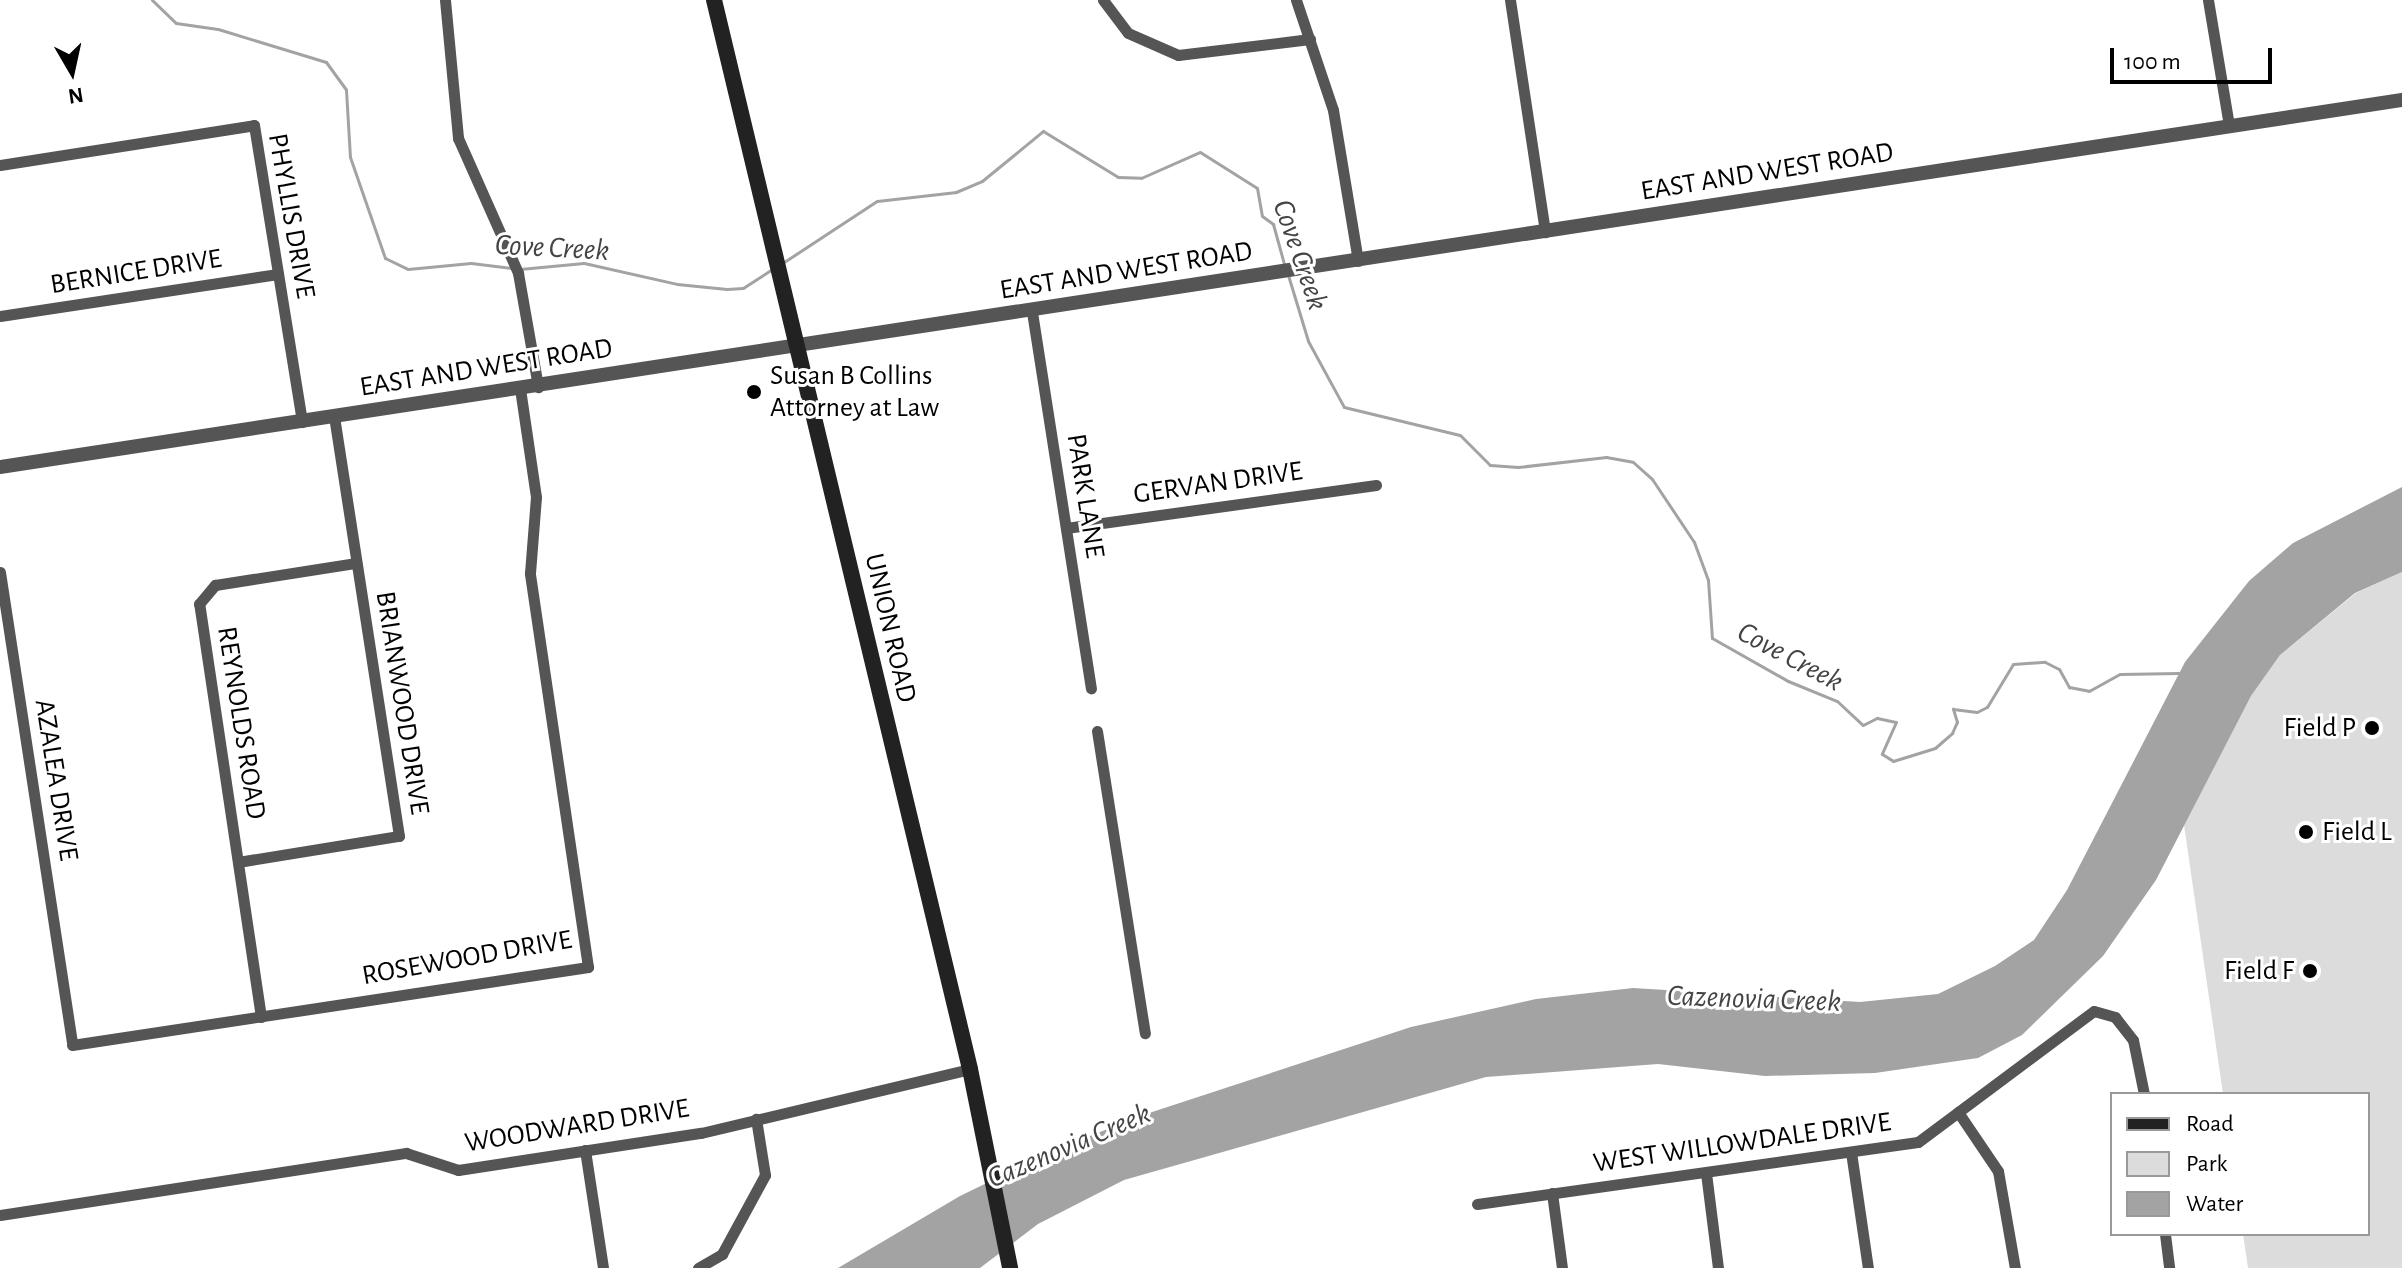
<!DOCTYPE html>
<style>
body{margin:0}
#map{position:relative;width:2402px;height:1268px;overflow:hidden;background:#fff;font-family:"Alegreya Sans",sans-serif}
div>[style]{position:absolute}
.green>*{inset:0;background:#dcdcdc}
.water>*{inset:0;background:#a3a3a3}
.stream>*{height:3px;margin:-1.5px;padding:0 1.5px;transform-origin:1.5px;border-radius:1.5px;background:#a3a3a3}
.minor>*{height:11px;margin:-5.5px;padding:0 5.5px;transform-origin:5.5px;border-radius:5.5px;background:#555}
.tertiary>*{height:14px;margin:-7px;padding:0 7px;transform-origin:7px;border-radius:7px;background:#555}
.secondary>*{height:16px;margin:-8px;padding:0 8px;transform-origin:8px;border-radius:8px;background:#222}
.dots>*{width:22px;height:22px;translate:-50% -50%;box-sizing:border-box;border:4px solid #fff;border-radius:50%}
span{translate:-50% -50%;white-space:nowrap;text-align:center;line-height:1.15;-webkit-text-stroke:6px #fff;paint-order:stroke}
.street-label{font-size:28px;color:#000}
.poi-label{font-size:28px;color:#000}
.left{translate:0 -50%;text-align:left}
.right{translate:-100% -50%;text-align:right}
.water-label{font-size:30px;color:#444;font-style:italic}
.legend{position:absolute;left:2110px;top:1092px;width:260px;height:144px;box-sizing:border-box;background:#fff;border:2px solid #999;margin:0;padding:10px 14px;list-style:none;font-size:24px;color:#000}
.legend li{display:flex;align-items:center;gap:16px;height:40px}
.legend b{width:40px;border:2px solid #999}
.north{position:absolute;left:32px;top:32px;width:80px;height:80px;-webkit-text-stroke:6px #fff;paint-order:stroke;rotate:171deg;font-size:22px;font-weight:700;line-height:32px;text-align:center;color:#000}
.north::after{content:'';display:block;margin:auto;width:28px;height:36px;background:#000;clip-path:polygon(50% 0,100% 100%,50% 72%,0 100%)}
.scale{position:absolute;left:2110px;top:48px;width:162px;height:36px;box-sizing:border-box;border:4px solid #000;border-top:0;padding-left:10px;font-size:24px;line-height:28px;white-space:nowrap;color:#000;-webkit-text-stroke:6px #fff;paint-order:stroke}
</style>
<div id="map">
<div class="green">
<i style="clip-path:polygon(2402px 572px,2402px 1268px,2248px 1268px,2243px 1234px,2368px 1234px,2368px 1094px,2223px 1094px,2184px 825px,2251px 696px,2280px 655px,2356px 593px)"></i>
</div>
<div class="water">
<i style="clip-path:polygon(2402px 487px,2402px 572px,2355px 593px,2280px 655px,2251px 696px,2156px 880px,2103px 956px,2022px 1035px,1978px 1058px,1875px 1073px,1765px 1076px,1658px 1064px,1486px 1077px,1124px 1180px,1038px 1224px,980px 1268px,838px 1268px,960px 1196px,1052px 1151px,1143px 1115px,1411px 1027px,1536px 999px,1633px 988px,1860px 1002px,1938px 994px,1995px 966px,2034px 940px,2067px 890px,2185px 662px,2249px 581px,2293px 543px)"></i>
</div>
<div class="stream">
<i style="left:152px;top:0;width:33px;rotate:44deg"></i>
<i style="left:176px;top:23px;width:42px;rotate:8.1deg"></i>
<i style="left:218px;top:29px;width:113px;rotate:17deg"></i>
<i style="left:326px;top:62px;width:34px;rotate:54deg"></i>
<i style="left:346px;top:90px;width:67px;rotate:86.6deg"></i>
<i style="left:350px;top:157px;width:107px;rotate:70.9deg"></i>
<i style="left:385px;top:258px;width:25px;rotate:26deg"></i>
<i style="left:408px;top:269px;width:63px;rotate:-5.4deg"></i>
<i style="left:471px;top:263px;width:41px;rotate:7deg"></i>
<i style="left:784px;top:262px;width:111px;rotate:-33.3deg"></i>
<i style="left:877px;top:201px;width:80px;rotate:-6.5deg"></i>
<i style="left:956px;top:192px;width:28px;rotate:-23deg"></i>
<i style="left:982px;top:181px;width:79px;rotate:-39.3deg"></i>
<i style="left:1043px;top:131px;width:88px;rotate:31.5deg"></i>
<i style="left:1118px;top:177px;width:23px;rotate:2deg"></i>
<i style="left:1141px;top:178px;width:64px;rotate:-23.8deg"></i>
<i style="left:1200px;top:152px;width:67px;rotate:32.3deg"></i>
<i style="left:1257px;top:188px;width:28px;rotate:80deg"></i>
<i style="left:1262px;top:216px;width:14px;rotate:36deg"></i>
<i style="left:1273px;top:224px;width:41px;rotate:74.6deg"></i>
<i style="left:520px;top:269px;width:64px;rotate:-5.4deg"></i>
<i style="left:584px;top:263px;width:95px;rotate:12.7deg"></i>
<i style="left:677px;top:284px;width:50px;rotate:5.7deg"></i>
<i style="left:727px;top:289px;width:16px;rotate:-4deg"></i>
<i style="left:743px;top:288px;width:33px;rotate:-33deg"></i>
<i style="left:1288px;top:275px;width:69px;rotate:73.1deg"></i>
<i style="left:1308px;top:341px;width:75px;rotate:61.4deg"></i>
<i style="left:1344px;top:407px;width:119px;rotate:13.6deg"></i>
<i style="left:1460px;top:435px;width:42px;rotate:45deg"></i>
<i style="left:1490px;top:465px;width:28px;rotate:4deg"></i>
<i style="left:1518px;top:467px;width:89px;rotate:-6.5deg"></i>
<i style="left:1606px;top:457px;width:27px;rotate:10deg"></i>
<i style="left:1633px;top:462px;width:25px;rotate:42deg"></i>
<i style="left:1652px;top:479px;width:76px;rotate:56.3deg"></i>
<i style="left:1694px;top:542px;width:40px;rotate:69.8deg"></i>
<i style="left:1708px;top:580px;width:58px;rotate:86.1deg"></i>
<i style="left:1712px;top:638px;width:87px;rotate:29.5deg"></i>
<i style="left:1788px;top:681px;width:53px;rotate:22.2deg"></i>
<i style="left:1837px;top:701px;width:35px;rotate:43deg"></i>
<i style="left:1863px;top:725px;width:16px;rotate:-27deg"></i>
<i style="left:1877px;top:718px;width:19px;rotate:12deg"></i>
<i style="left:1896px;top:722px;width:35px;rotate:114deg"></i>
<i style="left:1882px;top:754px;width:13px;rotate:32deg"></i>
<i style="left:1893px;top:761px;width:44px;rotate:-17.2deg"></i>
<i style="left:1935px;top:748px;width:23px;rotate:-41deg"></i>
<i style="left:1952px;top:733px;width:12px;rotate:-66deg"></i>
<i style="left:1957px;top:722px;width:14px;rotate:-107deg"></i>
<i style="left:1953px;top:709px;width:24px;rotate:7deg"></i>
<i style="left:1977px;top:712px;width:11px;rotate:-27deg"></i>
<i style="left:1987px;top:707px;width:50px;rotate:-58.8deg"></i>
<i style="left:2013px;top:664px;width:32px;rotate:-4deg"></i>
<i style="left:2045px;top:662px;width:16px;rotate:27deg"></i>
<i style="left:2059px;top:669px;width:21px;rotate:61deg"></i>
<i style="left:2069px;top:687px;width:20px;rotate:11deg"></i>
<i style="left:2089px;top:691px;width:35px;rotate:-29deg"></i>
<i style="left:2120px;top:674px;width:59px;rotate:-1deg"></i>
</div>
<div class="minor">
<i style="left:445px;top:0;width:139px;rotate:84.6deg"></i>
<i style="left:458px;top:138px;width:148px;rotate:66deg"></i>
<i style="left:518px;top:273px;width:116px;rotate:80deg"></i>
<i style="left:1103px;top:0;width:41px;rotate:52.9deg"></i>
<i style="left:1128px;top:33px;width:55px;rotate:23.7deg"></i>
<i style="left:1178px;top:55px;width:133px;rotate:-6.9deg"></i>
<i style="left:1296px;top:0;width:116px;rotate:71.4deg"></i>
<i style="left:1333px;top:110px;width:153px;rotate:80.6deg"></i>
<i style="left:1510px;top:0;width:235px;rotate:81.4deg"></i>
<i style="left:2208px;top:0;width:128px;rotate:80.5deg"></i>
<i style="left:0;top:165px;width:257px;rotate:-8.9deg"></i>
<i style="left:254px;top:125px;width:301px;rotate:80.8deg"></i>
<i style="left:1032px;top:312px;width:381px;rotate:81.1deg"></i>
<i style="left:0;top:316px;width:281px;rotate:-8.6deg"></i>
<i style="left:1066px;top:528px;width:313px;rotate:-7.9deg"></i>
<i style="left:0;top:572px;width:478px;rotate:81.3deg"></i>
<i style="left:72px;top:1045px;width:522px;rotate:-8.6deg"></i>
<i style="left:588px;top:967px;width:398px;rotate:-98.4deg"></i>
<i style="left:530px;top:573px;width:76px;rotate:-85.5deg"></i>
<i style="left:536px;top:497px;width:109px;rotate:-98.4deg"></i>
<i style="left:1097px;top:731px;width:306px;rotate:81deg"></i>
<i style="left:238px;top:862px;width:163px;rotate:-9.2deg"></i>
<i style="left:399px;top:836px;width:424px;rotate:-98.8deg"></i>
<i style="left:261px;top:1017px;width:418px;rotate:-98.5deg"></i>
<i style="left:199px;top:604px;width:25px;rotate:-50deg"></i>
<i style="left:215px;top:585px;width:143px;rotate:-8.9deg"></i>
<i style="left:1958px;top:1112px;width:71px;rotate:55.9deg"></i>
<i style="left:1998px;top:1171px;width:98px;rotate:80.1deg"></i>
<i style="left:585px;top:1150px;width:119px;rotate:81.3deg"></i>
<i style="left:1851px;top:1152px;width:117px;rotate:81.7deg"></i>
<i style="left:1706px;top:1173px;width:96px;rotate:82.8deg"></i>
<i style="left:1552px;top:1193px;width:76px;rotate:82.4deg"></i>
<i style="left:1477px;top:1204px;width:445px;rotate:-8deg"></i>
<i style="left:1918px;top:1142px;width:219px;rotate:-36.7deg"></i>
<i style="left:2094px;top:1011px;width:22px;rotate:16deg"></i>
<i style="left:2115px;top:1017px;width:29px;rotate:52deg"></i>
<i style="left:2133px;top:1040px;width:55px;rotate:78.5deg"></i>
<i style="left:0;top:1215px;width:411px;rotate:-8.7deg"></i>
<i style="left:406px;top:1153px;width:55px;rotate:18.1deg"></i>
<i style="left:458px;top:1170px;width:246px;rotate:-8.7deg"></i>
<i style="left:701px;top:1133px;width:277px;rotate:-13.4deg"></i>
<i style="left:2165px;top:1234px;width:34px;rotate:83deg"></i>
<i style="left:698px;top:1268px;width:28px;rotate:-30deg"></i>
<i style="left:722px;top:1254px;width:90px;rotate:-61.4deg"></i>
<i style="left:765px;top:1175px;width:57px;rotate:-99.1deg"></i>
</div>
<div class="tertiary">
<i style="left:0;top:467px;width:2430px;rotate:-8.69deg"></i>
</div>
<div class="secondary">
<i style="left:714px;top:0;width:1099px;rotate:76.53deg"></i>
<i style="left:970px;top:1069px;width:203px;rotate:78.6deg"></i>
</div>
<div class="dots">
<i style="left:754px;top:392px;background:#000"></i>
<i style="left:2372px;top:728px;background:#000"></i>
<i style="left:2306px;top:832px;background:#000"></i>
<i style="left:2310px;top:971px;background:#000"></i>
</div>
<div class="street-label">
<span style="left:1767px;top:172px;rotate:-9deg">EAST AND WEST ROAD</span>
<span style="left:291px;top:216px;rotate:80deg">PHYLLIS DRIVE</span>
<span style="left:1126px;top:271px;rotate:-9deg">EAST AND WEST ROAD</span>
<span style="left:136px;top:272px;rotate:-9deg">BERNICE DRIVE</span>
<span style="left:486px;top:368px;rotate:-9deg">EAST AND WEST ROAD</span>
<span style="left:1218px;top:483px;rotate:-8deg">GERVAN DRIVE</span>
<span style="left:1085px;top:496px;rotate:81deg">PARK LANE</span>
<span style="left:890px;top:628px;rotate:77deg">UNION ROAD</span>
<span style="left:402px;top:703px;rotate:81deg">BRIANWOOD DRIVE</span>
<span style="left:241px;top:723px;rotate:81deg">REYNOLDS ROAD</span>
<span style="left:56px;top:780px;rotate:81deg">AZALEA DRIVE</span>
<span style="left:467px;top:958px;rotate:-10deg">ROSEWOOD DRIVE</span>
<span style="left:577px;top:1126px;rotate:-9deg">WOODWARD DRIVE</span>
<span style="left:1742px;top:1143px;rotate:-8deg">WEST WILLOWDALE DRIVE</span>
</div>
<div class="poi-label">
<span class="left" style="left:770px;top:392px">Susan B Collins<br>Attorney at Law</span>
<span class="right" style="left:2356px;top:728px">Field P</span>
<span class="left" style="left:2322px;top:832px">Field L</span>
<span class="right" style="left:2294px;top:971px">Field F</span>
</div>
<div class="water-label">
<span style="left:552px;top:248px;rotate:3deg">Cove Creek</span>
<span style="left:1300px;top:255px;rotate:71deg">Cove Creek</span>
<span style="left:1790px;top:657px;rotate:28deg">Cove Creek</span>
<span style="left:1754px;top:999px;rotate:2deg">Cazenovia Creek</span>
<span style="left:1069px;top:1146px;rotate:-23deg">Cazenovia Creek</span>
</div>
<ul class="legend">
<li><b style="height:10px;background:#222"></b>Road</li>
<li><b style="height:22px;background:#dcdcdc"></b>Park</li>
<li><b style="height:22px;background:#a3a3a3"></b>Water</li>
</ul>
<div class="north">N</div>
<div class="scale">100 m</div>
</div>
